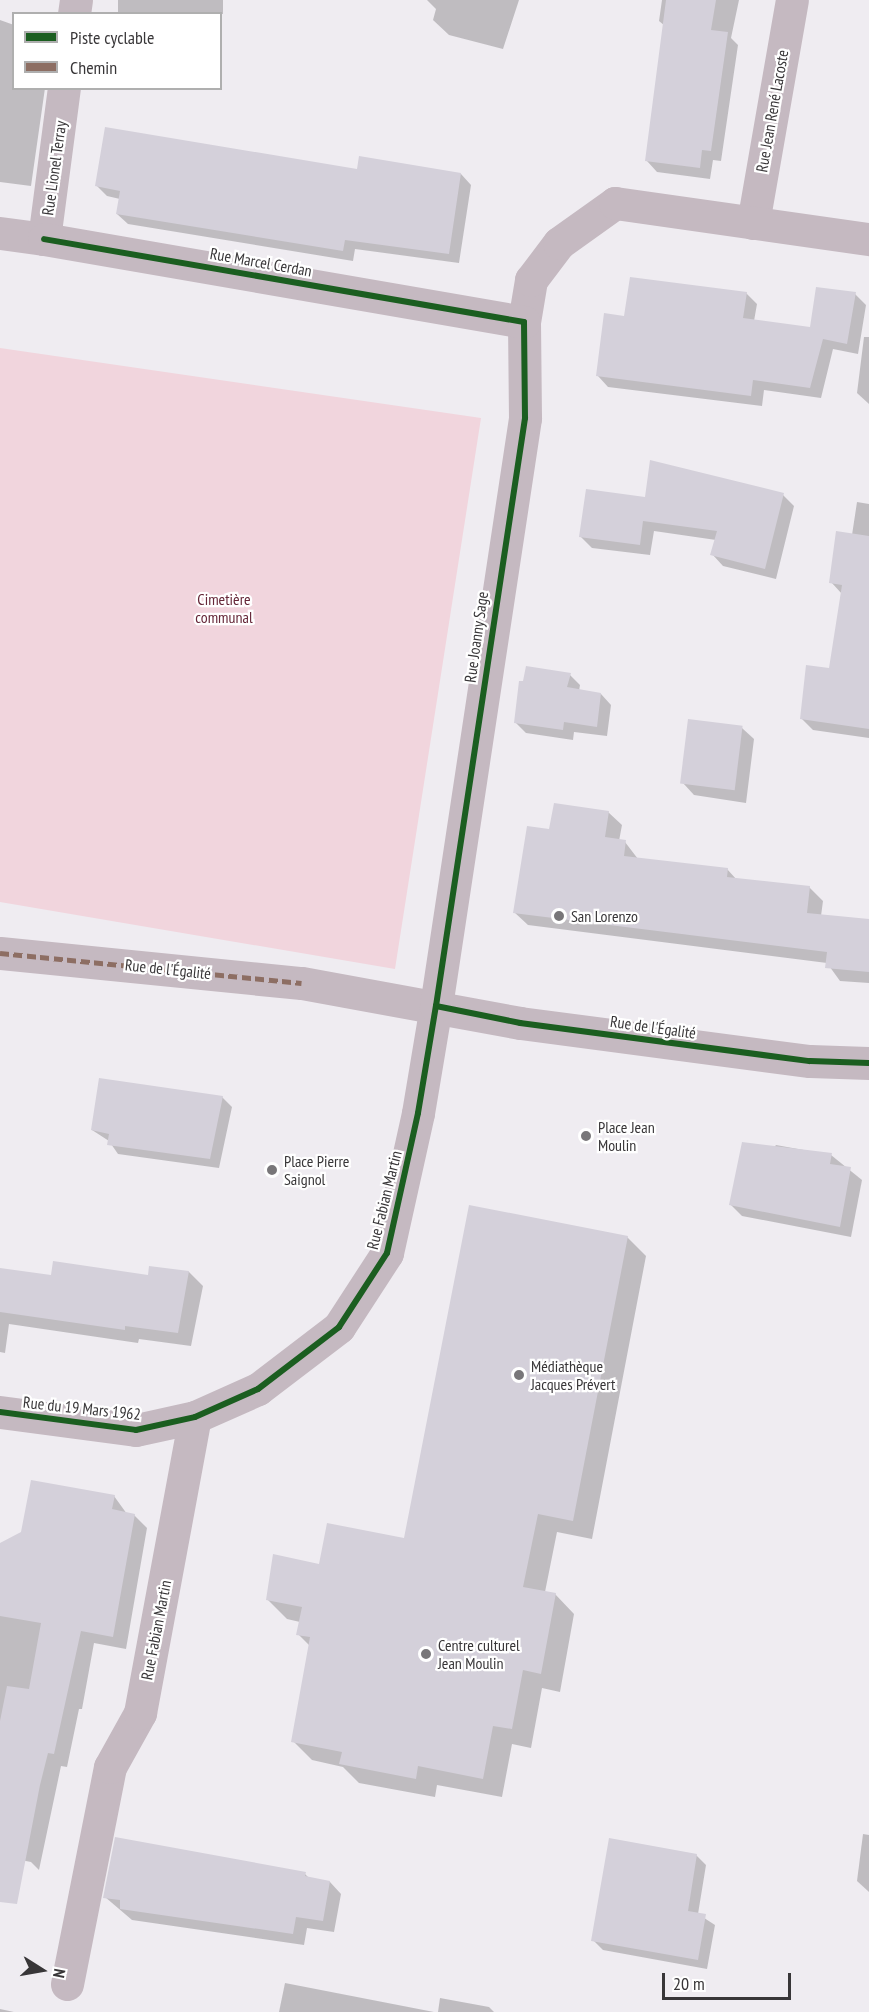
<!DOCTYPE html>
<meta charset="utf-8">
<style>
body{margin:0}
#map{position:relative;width:869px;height:2012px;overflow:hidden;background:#efecf1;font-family:"PT Sans Narrow",sans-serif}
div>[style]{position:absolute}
.green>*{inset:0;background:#f1d5dd}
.shadow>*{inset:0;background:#0003;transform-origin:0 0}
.building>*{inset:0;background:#d4d0da;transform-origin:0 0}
.minor>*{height:33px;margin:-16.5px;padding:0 16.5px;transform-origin:16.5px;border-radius:16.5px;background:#c5b9c1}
.quiet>*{height:4.5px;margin-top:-2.25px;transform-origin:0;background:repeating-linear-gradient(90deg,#8d6e63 0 9px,transparent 0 13.5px)}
.cycleway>*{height:6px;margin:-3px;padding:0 3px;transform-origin:3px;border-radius:3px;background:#1b5e20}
.dots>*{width:16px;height:16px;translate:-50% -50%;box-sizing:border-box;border:3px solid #fff;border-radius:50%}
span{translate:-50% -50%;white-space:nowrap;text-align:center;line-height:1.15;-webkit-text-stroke:4.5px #fff;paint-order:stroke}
.street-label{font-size:16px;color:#383638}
.park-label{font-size:16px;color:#652738}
.poi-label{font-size:16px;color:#383638}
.left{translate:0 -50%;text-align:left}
.legend{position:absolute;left:12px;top:12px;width:210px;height:78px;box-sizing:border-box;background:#fff;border:2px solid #afafaf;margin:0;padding:8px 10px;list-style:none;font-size:18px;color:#383638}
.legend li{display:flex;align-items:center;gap:12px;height:30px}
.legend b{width:30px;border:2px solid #afafaf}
.north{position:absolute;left:12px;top:1940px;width:60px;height:60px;-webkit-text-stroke:4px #fff;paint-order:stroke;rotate:101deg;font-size:16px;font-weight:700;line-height:24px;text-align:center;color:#383638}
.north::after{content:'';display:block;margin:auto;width:21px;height:27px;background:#383638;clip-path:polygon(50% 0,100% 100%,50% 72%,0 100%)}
.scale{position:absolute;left:662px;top:1973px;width:129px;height:27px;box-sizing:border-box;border:3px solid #383638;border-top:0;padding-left:8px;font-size:18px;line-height:21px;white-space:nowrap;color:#383638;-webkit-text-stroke:4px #fff;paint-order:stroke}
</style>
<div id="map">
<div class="green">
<i style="clip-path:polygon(0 348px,481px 418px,395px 969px,0 902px)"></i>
</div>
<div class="shadow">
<i style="left:118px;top:0;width:105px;height:14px"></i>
<i style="clip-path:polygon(427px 0,519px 0,503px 49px,449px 35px,433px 20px,436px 9px)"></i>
<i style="clip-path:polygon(662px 0,739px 0,731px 38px,738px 45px,721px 161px,713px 160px,710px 179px,657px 172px,647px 161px,665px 26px,659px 21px)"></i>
<i style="clip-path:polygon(0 20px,14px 25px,14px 88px,45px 88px,31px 186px,0 182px)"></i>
<i style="clip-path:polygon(358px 171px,461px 174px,471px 185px,459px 263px,355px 249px,353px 261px,128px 224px,117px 214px,120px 199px,107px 196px,97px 186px)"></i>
<i style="clip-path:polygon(746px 293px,757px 304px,754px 321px,812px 329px,855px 294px,866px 305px,858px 354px,833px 349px,821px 398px,764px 390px,762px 406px,608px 387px,598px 376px,626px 318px)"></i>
<i style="clip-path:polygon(864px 337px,869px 337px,869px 404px,857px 393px)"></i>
<i style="clip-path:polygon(783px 495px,794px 506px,776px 579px,723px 566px,712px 554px,716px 540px,654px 531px,650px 555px,592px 548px,581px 537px,646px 499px)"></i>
<i style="clip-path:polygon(857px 502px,869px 504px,869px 738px,813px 730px,802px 719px,830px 669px,842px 594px,831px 582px,852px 535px)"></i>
<i style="clip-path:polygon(570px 675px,580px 685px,579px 691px,601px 694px,611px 705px,607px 736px,574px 732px,573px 740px,526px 733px,516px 723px)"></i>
<i style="clip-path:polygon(742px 728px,754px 739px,746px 803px,694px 795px,683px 783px)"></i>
<i style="clip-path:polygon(608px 812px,622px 825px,619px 841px,625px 842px,638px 859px,727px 869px,737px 880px,809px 887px,823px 901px,821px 916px,869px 920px,869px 983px,840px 981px,827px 963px,528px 925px,514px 912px,551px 831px)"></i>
<i style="clip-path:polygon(222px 1097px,232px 1107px,219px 1168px,118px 1154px,109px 1141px,92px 1130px)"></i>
<i style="clip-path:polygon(776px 1145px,831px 1155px,862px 1180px,851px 1237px,742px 1216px,731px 1205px)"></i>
<i style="clip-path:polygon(627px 1237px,646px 1256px,592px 1539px,557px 1532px,545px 1592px,555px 1594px,574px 1614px,560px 1692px,542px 1688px,531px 1748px,512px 1744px,502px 1797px,437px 1785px,435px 1797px,359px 1783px,343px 1767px,312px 1760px,293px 1741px,310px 1646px,298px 1634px,300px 1622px,287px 1619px,268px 1600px,321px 1566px,405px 1540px)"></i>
<i style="clip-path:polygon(151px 1268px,189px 1272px,203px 1286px,191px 1346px,139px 1339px,138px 1343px,9px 1324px,5px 1353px,0 1352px,0 1270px,52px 1277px,149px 1276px)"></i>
<i style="clip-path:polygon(114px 1496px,127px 1514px,134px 1515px,147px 1528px,126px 1649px,94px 1643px,82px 1709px,79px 1709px,67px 1767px,61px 1766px,39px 1870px,31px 1862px,0 1856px,0 1545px)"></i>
<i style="clip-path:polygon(863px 1834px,869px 1835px,869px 1892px,857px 1881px)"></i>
<i style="clip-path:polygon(696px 1855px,706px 1865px,698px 1914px,715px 1925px,707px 1969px,603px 1950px,593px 1940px)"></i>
<i style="clip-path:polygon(305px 1874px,310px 1879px,330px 1882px,341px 1894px,334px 1932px,307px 1928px,304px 1945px,132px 1920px,105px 1897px)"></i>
<i style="clip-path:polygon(285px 1983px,434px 2012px,279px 2012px)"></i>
<i style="clip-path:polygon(440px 1998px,489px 2007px,494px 2012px,438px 2012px)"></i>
<i style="clip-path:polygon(0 2009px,14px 2012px,0 2012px)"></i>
</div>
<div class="building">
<i style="clip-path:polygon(666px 0,716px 0,711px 30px,728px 32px,711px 151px,702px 150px,700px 168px,645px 161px)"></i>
<i style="clip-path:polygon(105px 127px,357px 169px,359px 156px,461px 173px,449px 254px,345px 240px,343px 251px,116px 214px,120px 191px,95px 186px)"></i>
<i style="clip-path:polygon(630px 277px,747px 292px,743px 318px,810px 327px,816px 287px,856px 292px,847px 344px,823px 339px,810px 388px,753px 380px,751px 396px,596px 376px,604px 313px,624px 316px)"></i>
<i style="clip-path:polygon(650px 460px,784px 493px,765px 569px,710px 555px,717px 531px,643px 521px,640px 545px,579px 537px,586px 489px,645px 497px)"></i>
<i style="clip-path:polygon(836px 531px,869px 536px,869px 729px,800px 719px,806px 665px,829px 668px,842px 585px,829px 583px)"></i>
<i style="clip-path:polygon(526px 666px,571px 673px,567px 687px,601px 693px,597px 727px,564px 722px,563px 730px,514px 723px,519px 681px,523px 681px)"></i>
<i style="left:688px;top:719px;width:55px;height:65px;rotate:7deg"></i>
<i style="clip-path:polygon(554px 803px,609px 811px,605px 837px,626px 840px,624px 856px,728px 868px,727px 877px,810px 886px,807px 913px,869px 919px,869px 972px,825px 968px,827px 952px,513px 913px,527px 826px,549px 829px)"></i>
<i style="clip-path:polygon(99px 1078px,223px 1096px,210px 1159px,107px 1145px,109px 1134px,91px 1130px)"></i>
<i style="clip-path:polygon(742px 1142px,832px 1153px,830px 1164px,851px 1167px,840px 1227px,729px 1205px)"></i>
<i style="clip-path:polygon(469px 1205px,628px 1236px,573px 1521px,538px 1514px,523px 1587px,556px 1593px,541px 1674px,523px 1670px,512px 1729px,493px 1726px,483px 1779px,418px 1766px,416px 1779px,339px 1764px,342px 1752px,291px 1742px,310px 1637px,296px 1635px,302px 1607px,266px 1600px,273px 1554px,319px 1564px,327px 1523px,404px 1538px)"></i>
<i style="clip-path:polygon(53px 1261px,148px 1275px,149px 1266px,189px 1271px,178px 1333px,125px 1326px,125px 1330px,0 1312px,0 1268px,51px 1275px)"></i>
<i style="clip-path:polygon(31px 1480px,115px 1495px,112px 1509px,135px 1514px,113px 1637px,81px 1631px,54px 1754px,48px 1753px,40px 1785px,17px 1904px,0 1902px,0 1721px,7px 1686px,29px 1689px,41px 1623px,0 1616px,0 1543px,21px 1532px)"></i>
<i style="clip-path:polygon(115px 1837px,306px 1872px,305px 1876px,330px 1881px,323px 1921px,296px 1917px,293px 1934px,120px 1909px,120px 1900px,103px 1898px)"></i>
<i style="clip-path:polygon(609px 1838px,697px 1854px,688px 1911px,706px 1914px,698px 1960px,591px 1941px)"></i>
</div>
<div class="minor">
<i style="left:74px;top:14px;width:14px;rotate:-82deg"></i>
<i style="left:753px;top:223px;width:226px;rotate:-80.1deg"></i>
<i style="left:0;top:233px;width:44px;rotate:7.8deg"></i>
<i style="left:44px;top:239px;width:152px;rotate:-82.5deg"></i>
<i style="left:524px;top:322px;width:43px;rotate:-80.5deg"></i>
<i style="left:531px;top:280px;width:46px;rotate:-52.9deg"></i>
<i style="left:559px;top:243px;width:69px;rotate:-35.5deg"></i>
<i style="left:615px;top:203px;width:257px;rotate:8.1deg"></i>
<i style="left:0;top:953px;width:303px;rotate:5.7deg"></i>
<i style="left:302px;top:983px;width:222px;rotate:10.4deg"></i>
<i style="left:520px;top:1023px;width:292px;rotate:7.5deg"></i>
<i style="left:810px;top:1061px;width:59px;rotate:1.9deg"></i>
<i style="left:0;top:1412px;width:137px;rotate:7.5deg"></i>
<i style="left:136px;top:1430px;width:60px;rotate:-12.4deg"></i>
<i style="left:195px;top:1417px;width:69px;rotate:-24deg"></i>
<i style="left:258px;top:1389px;width:102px;rotate:-37.4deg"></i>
<i style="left:339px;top:1327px;width:88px;rotate:-57deg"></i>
<i style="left:387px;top:1253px;width:143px;rotate:-77.5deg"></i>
<i style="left:418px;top:1113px;width:109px;rotate:-80.5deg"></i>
<i style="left:436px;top:1006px;width:595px;rotate:-81.39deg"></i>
<i style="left:525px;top:418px;width:96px;rotate:-90.6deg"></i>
<i style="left:524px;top:322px;width:487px;rotate:-170.2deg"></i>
<i style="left:67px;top:1984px;width:221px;rotate:-78.8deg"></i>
<i style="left:110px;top:1767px;width:62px;rotate:-60.9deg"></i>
<i style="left:140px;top:1713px;width:301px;rotate:-79.5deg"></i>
</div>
<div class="quiet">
<i style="left:0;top:953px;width:303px;rotate:5.7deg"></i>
</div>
<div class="cycleway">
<i style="left:436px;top:1006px;width:86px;rotate:11.4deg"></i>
<i style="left:520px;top:1023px;width:292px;rotate:7.5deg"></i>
<i style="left:810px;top:1061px;width:59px;rotate:1.9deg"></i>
<i style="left:0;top:1412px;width:137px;rotate:7.5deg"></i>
<i style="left:136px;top:1430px;width:60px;rotate:-12.4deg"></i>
<i style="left:195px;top:1417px;width:69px;rotate:-24deg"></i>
<i style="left:258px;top:1389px;width:102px;rotate:-37.4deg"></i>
<i style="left:339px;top:1327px;width:88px;rotate:-57deg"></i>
<i style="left:387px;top:1253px;width:143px;rotate:-77.5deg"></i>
<i style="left:418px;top:1113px;width:109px;rotate:-80.5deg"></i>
<i style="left:436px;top:1006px;width:595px;rotate:-81.39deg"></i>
<i style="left:525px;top:418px;width:96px;rotate:-90.6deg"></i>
<i style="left:524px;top:322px;width:487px;rotate:-170.2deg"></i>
</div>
<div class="dots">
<i style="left:559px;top:916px;background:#787679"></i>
<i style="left:586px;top:1136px;background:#787679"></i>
<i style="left:272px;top:1170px;background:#787679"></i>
<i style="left:519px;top:1375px;background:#787679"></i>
<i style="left:426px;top:1654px;background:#787679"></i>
</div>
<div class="street-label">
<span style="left:772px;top:111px;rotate:-80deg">Rue Jean René Lacoste</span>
<span style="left:54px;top:168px;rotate:-82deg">Rue Lionel Terray</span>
<span style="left:261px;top:262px;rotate:10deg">Rue Marcel Cerdan</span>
<span style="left:476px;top:637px;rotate:-82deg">Rue Joanny Sage</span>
<span style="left:168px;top:969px;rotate:6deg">Rue de l'Égalité</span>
<span style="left:653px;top:1027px;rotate:8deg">Rue de l'Égalité</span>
<span style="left:384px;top:1200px;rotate:-76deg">Rue Fabian Martin</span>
<span style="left:82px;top:1408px;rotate:6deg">Rue du 19 Mars 1962</span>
<span style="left:156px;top:1630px;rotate:-79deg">Rue Fabian Martin</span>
</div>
<div class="park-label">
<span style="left:224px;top:608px">Cimetière<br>communal</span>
</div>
<div class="poi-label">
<span class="left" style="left:571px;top:916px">San Lorenzo</span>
<span class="left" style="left:598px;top:1136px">Place Jean<br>Moulin</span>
<span class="left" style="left:284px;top:1170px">Place Pierre<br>Saignol</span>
<span class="left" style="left:531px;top:1375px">Médiathèque<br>Jacques Prévert</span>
<span class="left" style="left:438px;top:1654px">Centre culturel<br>Jean Moulin</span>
</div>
<ul class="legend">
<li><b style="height:8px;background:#1b5e20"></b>Piste cyclable</li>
<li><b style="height:8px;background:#8d6e63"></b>Chemin</li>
</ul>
<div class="north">N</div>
<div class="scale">20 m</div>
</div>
